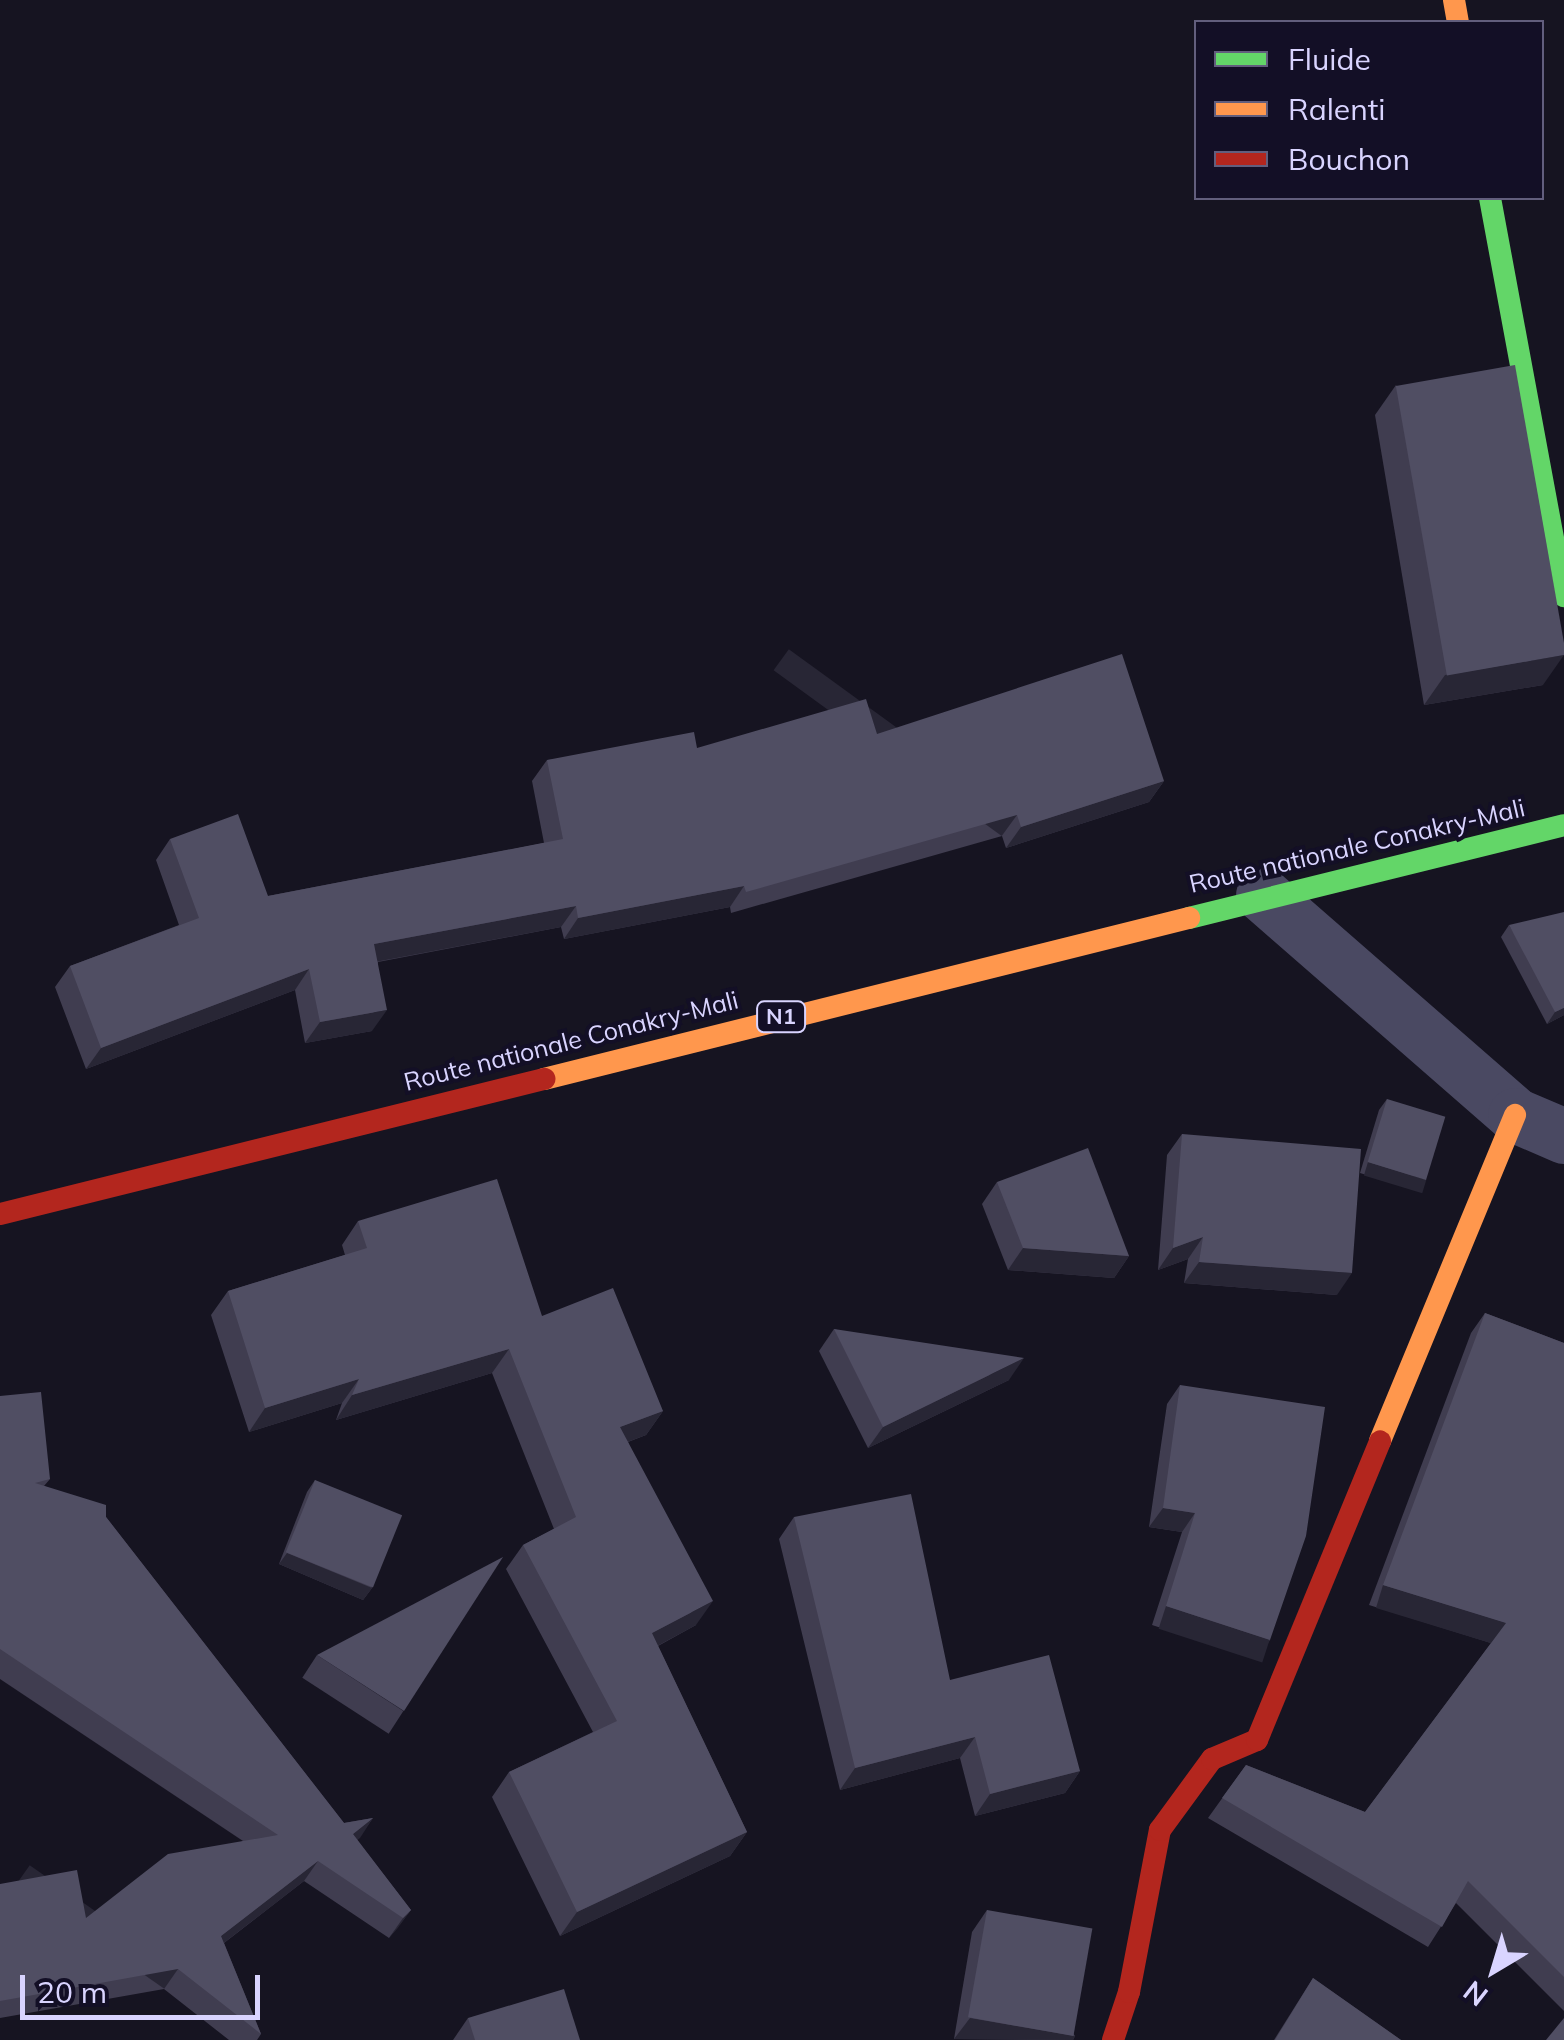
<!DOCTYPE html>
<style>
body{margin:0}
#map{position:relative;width:1564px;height:2040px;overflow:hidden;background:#161421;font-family:Mulish,sans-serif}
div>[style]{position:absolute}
.street>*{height:55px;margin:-27.5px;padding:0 27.5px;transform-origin:27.5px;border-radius:27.5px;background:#4a4962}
.fast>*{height:22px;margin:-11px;padding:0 11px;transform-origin:11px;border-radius:11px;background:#63d668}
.slow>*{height:22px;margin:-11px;padding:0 11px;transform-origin:11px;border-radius:11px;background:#ff974d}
.jam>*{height:22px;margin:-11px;padding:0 11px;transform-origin:11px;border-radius:11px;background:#b3261e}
.wall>*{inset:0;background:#403d50;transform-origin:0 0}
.shaded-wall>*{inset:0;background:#282635;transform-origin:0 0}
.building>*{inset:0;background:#504e63;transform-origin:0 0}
span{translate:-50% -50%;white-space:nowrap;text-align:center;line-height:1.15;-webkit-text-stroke:8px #130f26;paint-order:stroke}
.shield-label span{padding:2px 8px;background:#130f26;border:2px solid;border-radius:8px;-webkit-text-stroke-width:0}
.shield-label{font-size:22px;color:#d9d4ff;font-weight:700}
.street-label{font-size:25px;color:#d9d4ff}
.legend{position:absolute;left:1194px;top:20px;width:350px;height:180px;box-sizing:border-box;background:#130f26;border:2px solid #625e7d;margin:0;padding:12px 18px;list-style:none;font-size:30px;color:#d9d4ff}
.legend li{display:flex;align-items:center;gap:20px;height:50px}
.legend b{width:50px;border:2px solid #625e7d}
.north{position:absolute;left:1444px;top:1920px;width:100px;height:100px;-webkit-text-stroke:8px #130f26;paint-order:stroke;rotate:218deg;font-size:28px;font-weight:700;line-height:40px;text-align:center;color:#d9d4ff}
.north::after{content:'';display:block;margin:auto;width:35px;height:45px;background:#d9d4ff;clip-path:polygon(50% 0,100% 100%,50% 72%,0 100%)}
.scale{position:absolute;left:20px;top:1975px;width:240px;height:45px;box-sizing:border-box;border:5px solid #d9d4ff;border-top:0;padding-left:12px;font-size:30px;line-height:35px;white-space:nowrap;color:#d9d4ff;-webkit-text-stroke:8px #130f26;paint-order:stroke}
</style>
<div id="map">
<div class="street">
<i style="left:1263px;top:895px;width:335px;rotate:41.1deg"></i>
<i style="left:1515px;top:1115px;width:53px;rotate:23.2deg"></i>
</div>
<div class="fast">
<i style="left:1490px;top:198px;width:405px;rotate:79.5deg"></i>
<i style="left:1189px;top:918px;width:386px;rotate:-13.9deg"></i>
</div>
<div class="slow">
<i style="left:1454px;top:0;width:22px;rotate:80deg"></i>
<i style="left:544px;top:1079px;width:665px;rotate:-14.02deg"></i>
<i style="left:1380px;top:1441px;width:353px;rotate:-67.5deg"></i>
</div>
<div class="jam">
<i style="left:0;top:1214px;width:561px;rotate:-13.94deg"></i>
<i style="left:1113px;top:2040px;width:51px;rotate:-71.6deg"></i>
<i style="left:1129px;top:1992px;width:165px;rotate:-79.2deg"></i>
<i style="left:1160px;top:1830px;width:88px;rotate:-53.8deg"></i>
<i style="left:1212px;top:1759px;width:49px;rotate:-22.9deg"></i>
<i style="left:1257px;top:1740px;width:323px;rotate:-67.6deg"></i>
</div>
<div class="wall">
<i style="clip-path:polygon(1396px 385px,1543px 685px,1424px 705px,1375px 415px)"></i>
<i style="clip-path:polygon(877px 734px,1164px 781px,1149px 802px,1006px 848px,1002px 836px,731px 913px,730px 907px,564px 939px,561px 927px,378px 962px,372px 1031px,305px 1043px,295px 990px,86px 1069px,55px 987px,70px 966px,179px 925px,156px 860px,170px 839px,268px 896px,544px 843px,532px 781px,547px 760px)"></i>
<i style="clip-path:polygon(1509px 925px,1564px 1015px,1547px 1024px,1501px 937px)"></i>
<i style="clip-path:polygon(1387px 1099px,1418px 1191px,1360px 1173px,1379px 1110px)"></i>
<i style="clip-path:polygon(1182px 1134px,1337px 1295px,1184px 1283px,1188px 1259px,1158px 1270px,1167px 1155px)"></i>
<i style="clip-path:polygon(997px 1182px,1129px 1256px,1114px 1278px,1008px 1270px,982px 1204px)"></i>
<i style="clip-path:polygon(358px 1221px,542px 1316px,663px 1411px,646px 1435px,628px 1442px,696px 1625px,658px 1646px,747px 1832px,730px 1856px,560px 1936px,492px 1797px,509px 1772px,593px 1732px,506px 1569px,523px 1545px,554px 1529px,492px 1373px,336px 1420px,342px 1403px,249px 1432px,211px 1315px,228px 1291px,345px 1255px,342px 1245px)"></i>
<i style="clip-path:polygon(1485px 1313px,1564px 1343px,1564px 2011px,1456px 1903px,1428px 1947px,1208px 1818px,1246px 1765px,1365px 1812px,1491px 1643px,1369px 1605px,1471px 1333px)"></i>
<i style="clip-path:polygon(834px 1329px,1009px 1380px,868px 1448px,819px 1351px)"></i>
<i style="clip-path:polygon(1180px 1385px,1270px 1640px,1257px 1659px,1152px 1625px,1182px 1532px,1149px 1527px,1167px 1404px)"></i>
<i style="clip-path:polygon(0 1396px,50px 1479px,44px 1486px,106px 1517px,344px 1823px,373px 1818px,357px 1840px,411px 1910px,389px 1938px,304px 1881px,224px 1943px,261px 2034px,257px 2040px,229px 2040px,164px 1989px,0 2018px,0 1884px,86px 1918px,243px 1841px,0 1679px)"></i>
<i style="clip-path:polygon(315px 1480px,372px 1588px,363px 1600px,279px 1564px,307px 1492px)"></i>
<i style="clip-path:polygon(794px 1517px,950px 1680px,1080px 1771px,1065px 1793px,975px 1816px,960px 1758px,840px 1790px,779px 1539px)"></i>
<i style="left:317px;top:1655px;width:103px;height:27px;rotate:33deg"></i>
<i style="clip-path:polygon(987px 1910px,1075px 2036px,1073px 2040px,954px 2039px,972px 1932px)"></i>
<i style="clip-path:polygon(1313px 1978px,1401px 2040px,1274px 2040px)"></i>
<i style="clip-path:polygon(468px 2018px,580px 2040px,453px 2040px)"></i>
</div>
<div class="shaded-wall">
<i style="clip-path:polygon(1564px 655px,1543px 685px,1424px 705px,1445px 675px)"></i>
<i style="clip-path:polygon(1164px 781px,1149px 802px,1006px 848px,1021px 827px)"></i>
<i style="left:1017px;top:815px;width:26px;height:282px;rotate:126deg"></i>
<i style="clip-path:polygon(744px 886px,730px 907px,564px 939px,578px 918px)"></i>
<i style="clip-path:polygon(576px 906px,561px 927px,359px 965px,374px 944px)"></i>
<i style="clip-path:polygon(309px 969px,295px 990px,86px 1069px,101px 1048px)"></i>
<i style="clip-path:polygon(1564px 1008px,1564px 1015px,1547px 1024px,1555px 1012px)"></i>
<i style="clip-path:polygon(387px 1010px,372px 1031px,305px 1043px,320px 1022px)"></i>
<i style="left:1368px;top:1162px;width:61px;height:14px;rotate:17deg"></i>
<i style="clip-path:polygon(1203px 1237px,1188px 1259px,1158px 1270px,1173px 1248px)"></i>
<i style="clip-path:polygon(1023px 1248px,1129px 1256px,1114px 1278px,1008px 1270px)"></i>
<i style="clip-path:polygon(1199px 1262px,1352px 1273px,1337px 1295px,1184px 1283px)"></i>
<i style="clip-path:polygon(509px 1349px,492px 1373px,336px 1420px,352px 1395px)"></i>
<i style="clip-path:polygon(1024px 1358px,1009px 1380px,868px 1448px,883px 1427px)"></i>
<i style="clip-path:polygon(359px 1379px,342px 1403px,249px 1432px,265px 1408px)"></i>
<i style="clip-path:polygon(663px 1411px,646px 1435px,603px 1451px,620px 1427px)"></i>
<i style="clip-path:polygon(1163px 1508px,1195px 1513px,1182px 1532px,1149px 1527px)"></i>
<i style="clip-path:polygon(287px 1553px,372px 1588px,363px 1600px,279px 1564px)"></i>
<i style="left:1383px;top:1585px;width:129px;height:24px;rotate:17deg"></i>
<i style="clip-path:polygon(713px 1601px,696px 1625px,635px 1658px,652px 1633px)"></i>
<i style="left:1166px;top:1606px;width:109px;height:24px;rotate:18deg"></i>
<i style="clip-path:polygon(975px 1737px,960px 1758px,840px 1790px,855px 1768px)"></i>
<i style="clip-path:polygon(1080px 1771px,1065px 1793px,975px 1816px,990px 1794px)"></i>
<i style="clip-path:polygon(373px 1818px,360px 1838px,339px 1854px,353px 1834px)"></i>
<i style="clip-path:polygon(747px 1832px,730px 1856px,560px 1936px,577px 1912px)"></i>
<i style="clip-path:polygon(318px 1861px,304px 1881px,207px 1956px,221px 1936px)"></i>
<i style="clip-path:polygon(411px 1910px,397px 1929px,389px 1938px,403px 1918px)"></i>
<i style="left:178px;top:1969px;width:24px;height:181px;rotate:125deg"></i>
<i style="clip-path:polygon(970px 2018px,1075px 2036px,1073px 2040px,954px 2039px)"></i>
</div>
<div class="building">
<i style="left:1515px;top:365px;width:294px;height:121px;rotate:80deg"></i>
<i style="clip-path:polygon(1122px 654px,1164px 781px,1021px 827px,1017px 815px,746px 892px,744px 886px,578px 918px,576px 906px,374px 944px,387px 1010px,320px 1022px,309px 969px,101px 1048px,70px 966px,199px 918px,170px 839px,238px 814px,268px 896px,563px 839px,547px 760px,694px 732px,697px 748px,866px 699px,877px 734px)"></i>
<i style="clip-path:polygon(1564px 912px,1564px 1008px,1555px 1012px,1509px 925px)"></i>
<i style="left:1387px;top:1099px;width:61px;height:66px;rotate:17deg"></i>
<i style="clip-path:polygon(1182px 1134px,1361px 1149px,1352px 1273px,1199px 1262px,1203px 1237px,1173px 1248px)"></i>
<i style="clip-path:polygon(1088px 1148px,1129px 1256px,1023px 1248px,997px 1182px)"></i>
<i style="clip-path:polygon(497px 1179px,542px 1316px,613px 1288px,663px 1411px,620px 1427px,713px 1601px,652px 1633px,747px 1832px,577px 1912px,509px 1772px,617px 1721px,523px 1545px,576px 1517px,509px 1349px,352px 1395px,359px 1379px,265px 1408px,228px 1291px,367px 1248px,358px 1221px)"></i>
<i style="clip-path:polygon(1485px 1313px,1564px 1343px,1564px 1977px,1468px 1881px,1442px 1927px,1222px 1798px,1246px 1765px,1365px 1812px,1506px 1623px,1383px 1585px)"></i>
<i style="clip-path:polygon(834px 1329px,1024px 1358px,883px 1427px)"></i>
<i style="clip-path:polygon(1180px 1385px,1325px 1407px,1306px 1536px,1270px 1640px,1166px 1606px,1195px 1513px,1163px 1508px)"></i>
<i style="clip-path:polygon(41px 1392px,50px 1479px,35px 1483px,106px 1505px,106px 1517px,344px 1823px,373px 1818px,353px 1834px,411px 1910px,403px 1918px,318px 1861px,221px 1936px,261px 2034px,178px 1969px,0 2001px,0 1884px,77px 1870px,86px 1918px,168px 1854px,278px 1835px,0 1649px,0 1396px)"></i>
<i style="left:315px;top:1480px;width:94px;height:78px;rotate:22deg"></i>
<i style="clip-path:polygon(911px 1494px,950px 1680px,1049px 1655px,1080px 1771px,990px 1794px,975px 1737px,855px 1768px,794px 1517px)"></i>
<i style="clip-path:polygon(503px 1557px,404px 1711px,317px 1655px)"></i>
<i style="left:987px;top:1910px;width:107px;height:109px;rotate:10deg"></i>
<i style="clip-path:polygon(1313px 1978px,1401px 2040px,1275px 2040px)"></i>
<i style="clip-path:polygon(564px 1989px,580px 2040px,475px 2040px,468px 2018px)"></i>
<i style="clip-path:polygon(1564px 2018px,1564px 2040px,1546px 2040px)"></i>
</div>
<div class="shield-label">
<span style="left:781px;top:1017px">N1</span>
</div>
<div class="street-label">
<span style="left:1357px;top:846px;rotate:-13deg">Route nationale Conakry-Mali</span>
<span style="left:571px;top:1041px;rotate:-14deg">Route nationale Conakry-Mali</span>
</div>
<ul class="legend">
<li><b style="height:12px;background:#63d668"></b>Fluide</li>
<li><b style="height:12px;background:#ff974d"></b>Ralenti</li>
<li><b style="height:12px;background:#b3261e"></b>Bouchon</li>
</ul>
<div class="north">N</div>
<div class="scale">20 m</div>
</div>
